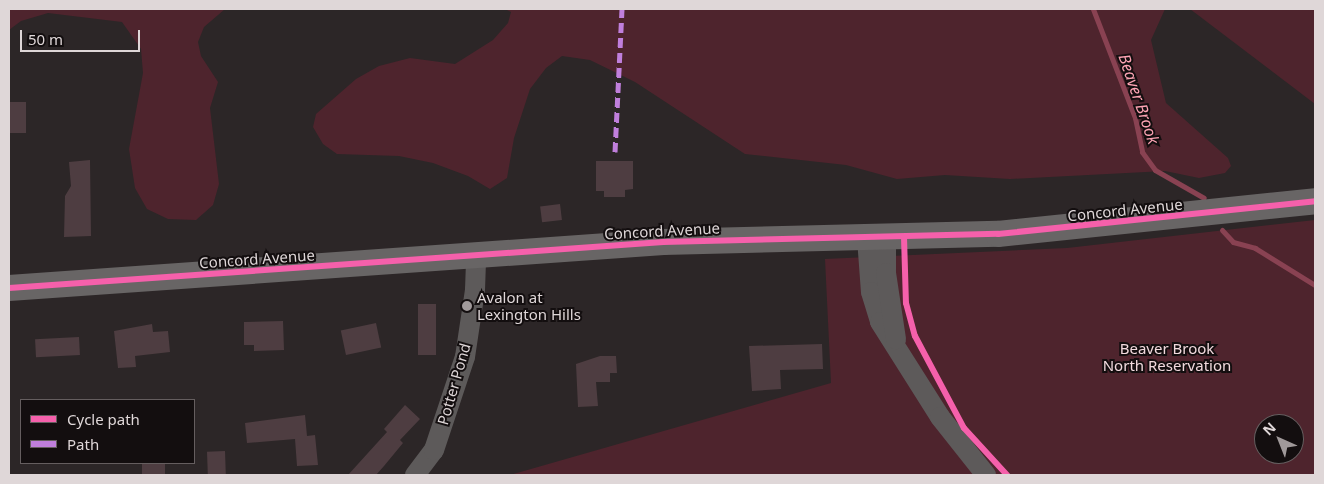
<!DOCTYPE html>
<style>
body{margin:0}
#map{position:relative;width:1324px;height:484px;overflow:hidden;background:#2c2627;font-family:"Noto Sans",sans-serif}
div>[style]{position:absolute}
.green>*{inset:0;background:#4e242d}
.stream>*{height:5px;margin:-2.5px;padding:0 2.5px;transform-origin:2.5px;border-radius:2.5px;background:#894252}
.building>*{inset:0;background:#4e3d41;transform-origin:0 0}
.minor>*{height:20px;margin:-10px;padding:0 10px;transform-origin:10px;border-radius:10px;background:#5d5a5a}
.major>*{height:26px;margin:-13px;padding:0 13px;transform-origin:13px;border-radius:13px;background:#686565}
.quiet>*{height:5px;margin-top:-2.5px;transform-origin:0;background:repeating-linear-gradient(90deg,#c07fdc 0 10px,transparent 0 15px)}
.cycleway>*{height:6px;margin:-3px;padding:0 3px;transform-origin:3px;border-radius:3px;background:#f560ab}
.dots>*{width:14px;height:14px;translate:-50% -50%;box-sizing:border-box;border:2px solid #130e0f;border-radius:50%}
span{translate:-50% -50%;white-space:nowrap;text-align:center;line-height:1.15;-webkit-text-stroke:4px #130e0f;paint-order:stroke}
.street-label{font-size:15px;color:#dfd7d8}
.poi-label{font-size:15px;color:#dfd7d8}
.left{translate:0 -50%;text-align:left}
.park-label{font-size:15px;color:#f1d9dd}
.water-label{font-size:16px;color:#fda4b4;font-style:italic}
.frame{position:absolute;inset:0;border:10px solid #dfd7d8;pointer-events:none}
.legend{position:absolute;left:20px;top:399px;width:175px;height:65px;box-sizing:border-box;background:#130e0f;border:1px solid #655e5f;margin:0;padding:6px 9px;list-style:none;font-size:15px;color:#dfd7d8}
.legend li{display:flex;align-items:center;gap:10px;height:25px}
.legend b{width:25px;border:1px solid #655e5f}
.north{position:absolute;left:1254px;top:414px;width:50px;height:50px;box-sizing:border-box;background:#130e0f;border:1px solid #655e5f;border-radius:50%;rotate:316deg;font-size:14px;font-weight:700;line-height:20px;text-align:center;color:#dfd7d8}
.north::after{content:'';display:block;margin:auto;width:18px;height:22px;background:#a0999a;clip-path:polygon(50% 0,100% 100%,50% 72%,0 100%)}
.scale{position:absolute;left:20px;top:30px;width:120px;height:22px;box-sizing:border-box;border:2px solid #dfd7d8;border-top:0;padding-left:6px;font-size:15px;line-height:18px;white-space:nowrap;color:#dfd7d8;-webkit-text-stroke:4px #130e0f;paint-order:stroke}
</style>
<div id="map">
<div class="green">
<i style="clip-path:polygon(9px 9px,225px 9px,204px 27px,198px 42px,201px 56px,218px 82px,210px 108px,219px 184px,213px 205px,196px 220px,168px 219px,147px 209px,135px 188px,129px 149px,143px 73px,141px 49px,122px 22px,48px 13px,21px 21px,9px 30px)"></i>
<i style="clip-path:polygon(505px 9px,1165px 9px,1151px 40px,1166px 103px,1228px 158px,1231px 166px,1225px 173px,1199px 178px,1165px 171px,1010px 179px,945px 175px,897px 179px,846px 165px,745px 154px,635px 82px,590px 60px,562px 56px,546px 68px,530px 89px,514px 138px,507px 178px,490px 189px,468px 176px,433px 163px,399px 156px,337px 154px,323px 144px,313px 127px,316px 114px,356px 79px,379px 66px,410px 58px,455px 64px,493px 40px,508px 23px,511px 12px)"></i>
<i style="clip-path:polygon(1190px 9px,1315px 9px,1315px 104px)"></i>
<i style="clip-path:polygon(evenodd,1315px 220px,1315px 475px,510px 475px,831px 383px,825px 259px,1067px 248px,1315px 220px,1264px 424px,1294px 424px,1294px 454px,1264px 454px,1264px 424px)"></i>
</div>
<div class="stream">
<i style="left:1093px;top:9px;width:117px;rotate:68.9deg"></i>
<i style="left:1135px;top:118px;width:35px;rotate:78deg"></i>
<i style="left:1142px;top:152px;width:22px;rotate:54deg"></i>
<i style="left:1155px;top:170px;width:56px;rotate:29.7deg"></i>
<i style="left:1222px;top:230px;width:16px;rotate:47deg"></i>
<i style="left:1233px;top:242px;width:23px;rotate:15deg"></i>
<i style="left:1255px;top:248px;width:70px;rotate:31.7deg"></i>
</div>
<div class="building">
<i style="left:9px;top:102px;width:17px;height:31px"></i>
<i style="clip-path:polygon(90px 160px,91px 236px,64px 237px,65px 196px,71px 186px,69px 162px)"></i>
<i style="clip-path:polygon(596px 161px,633px 161px,633px 189px,625px 190px,625px 197px,604px 197px,604px 191px,596px 191px)"></i>
<i style="left:560px;top:204px;width:16px;height:20px;rotate:83deg"></i>
<i style="left:418px;top:304px;width:18px;height:51px"></i>
<i style="clip-path:polygon(283px 321px,284px 350px,254px 351px,254px 345px,244px 345px,244px 322px)"></i>
<i style="left:376px;top:323px;width:25px;height:36px;rotate:78deg"></i>
<i style="clip-path:polygon(152px 324px,153px 332px,168px 331px,170px 352px,135px 356px,136px 367px,118px 368px,114px 331px)"></i>
<i style="left:79px;top:337px;width:18px;height:44px;rotate:87deg"></i>
<i style="clip-path:polygon(822px 344px,823px 369px,780px 370px,781px 389px,752px 391px,749px 346px)"></i>
<i style="clip-path:polygon(600px 356px,616px 356px,617px 373px,610px 373px,610px 382px,596px 382px,598px 406px,578px 407px,576px 364px)"></i>
<i style="clip-path:polygon(405px 405px,420px 419px,400px 440px,403px 443px,384px 466px,376px 475px,348px 475px,387px 432px,384px 429px)"></i>
<i style="clip-path:polygon(305px 415px,307px 436px,315px 435px,318px 465px,297px 466px,295px 439px,247px 443px,245px 423px)"></i>
<i style="left:225px;top:451px;width:24px;height:18px;rotate:88deg"></i>
<i style="left:142px;top:463px;width:23px;height:12px"></i>
</div>
<div class="minor">
<i style="left:867px;top:238px;width:54px;rotate:85.8deg"></i>
<i style="left:871px;top:292px;width:31px;rotate:73deg"></i>
<i style="left:880px;top:322px;width:112px;rotate:57.7deg"></i>
<i style="left:940px;top:417px;width:74px;rotate:51.6deg"></i>
<i style="left:886px;top:238px;width:35px;rotate:90deg"></i>
<i style="left:886px;top:273px;width:67px;rotate:81.4deg"></i>
<i style="left:415px;top:475px;width:31px;rotate:-53deg"></i>
<i style="left:434px;top:450px;width:98px;rotate:-71.6deg"></i>
<i style="left:465px;top:357px;width:68px;rotate:-81.5deg"></i>
<i style="left:475px;top:290px;width:34px;rotate:-88deg"></i>
</div>
<div class="major">
<i style="left:9px;top:288px;width:656px;rotate:-4.02deg"></i>
<i style="left:663px;top:242px;width:335px;rotate:-1.4deg"></i>
<i style="left:998px;top:234px;width:319px;rotate:-5.9deg"></i>
</div>
<div class="quiet">
<i style="left:615px;top:152px;width:143px;rotate:-87.2deg"></i>
</div>
<div class="cycleway">
<i style="left:904px;top:237px;width:66px;rotate:88.3deg"></i>
<i style="left:906px;top:303px;width:34px;rotate:75deg"></i>
<i style="left:915px;top:336px;width:104px;rotate:62deg"></i>
<i style="left:964px;top:428px;width:64px;rotate:47.5deg"></i>
<i style="left:9px;top:288px;width:656px;rotate:-4.02deg"></i>
<i style="left:663px;top:242px;width:335px;rotate:-1.4deg"></i>
<i style="left:998px;top:234px;width:319px;rotate:-5.9deg"></i>
</div>
<div class="dots">
<i style="left:467px;top:306px;background:#a0999a"></i>
</div>
<div class="street-label">
<span style="left:1125px;top:210px;rotate:-6deg">Concord Avenue</span>
<span style="left:662px;top:231px;rotate:-3deg">Concord Avenue</span>
<span style="left:257px;top:259px;rotate:-4deg">Concord Avenue</span>
<span style="left:454px;top:384px;rotate:-74deg">Potter Pond</span>
</div>
<div class="poi-label">
<span class="left" style="left:477px;top:306px">Avalon at<br>Lexington Hills</span>
</div>
<div class="park-label">
<span style="left:1167px;top:357px">Beaver Brook<br>North Reservation</span>
</div>
<div class="water-label">
<span style="left:1139px;top:99px;rotate:71deg">Beaver Brook</span>
</div>
<div class="frame"></div>
<ul class="legend">
<li><b style="height:6px;background:#f560ab"></b>Cycle path</li>
<li><b style="height:6px;background:#c07fdc"></b>Path</li>
</ul>
<div class="north">N</div>
<div class="scale">50 m</div>
</div>
